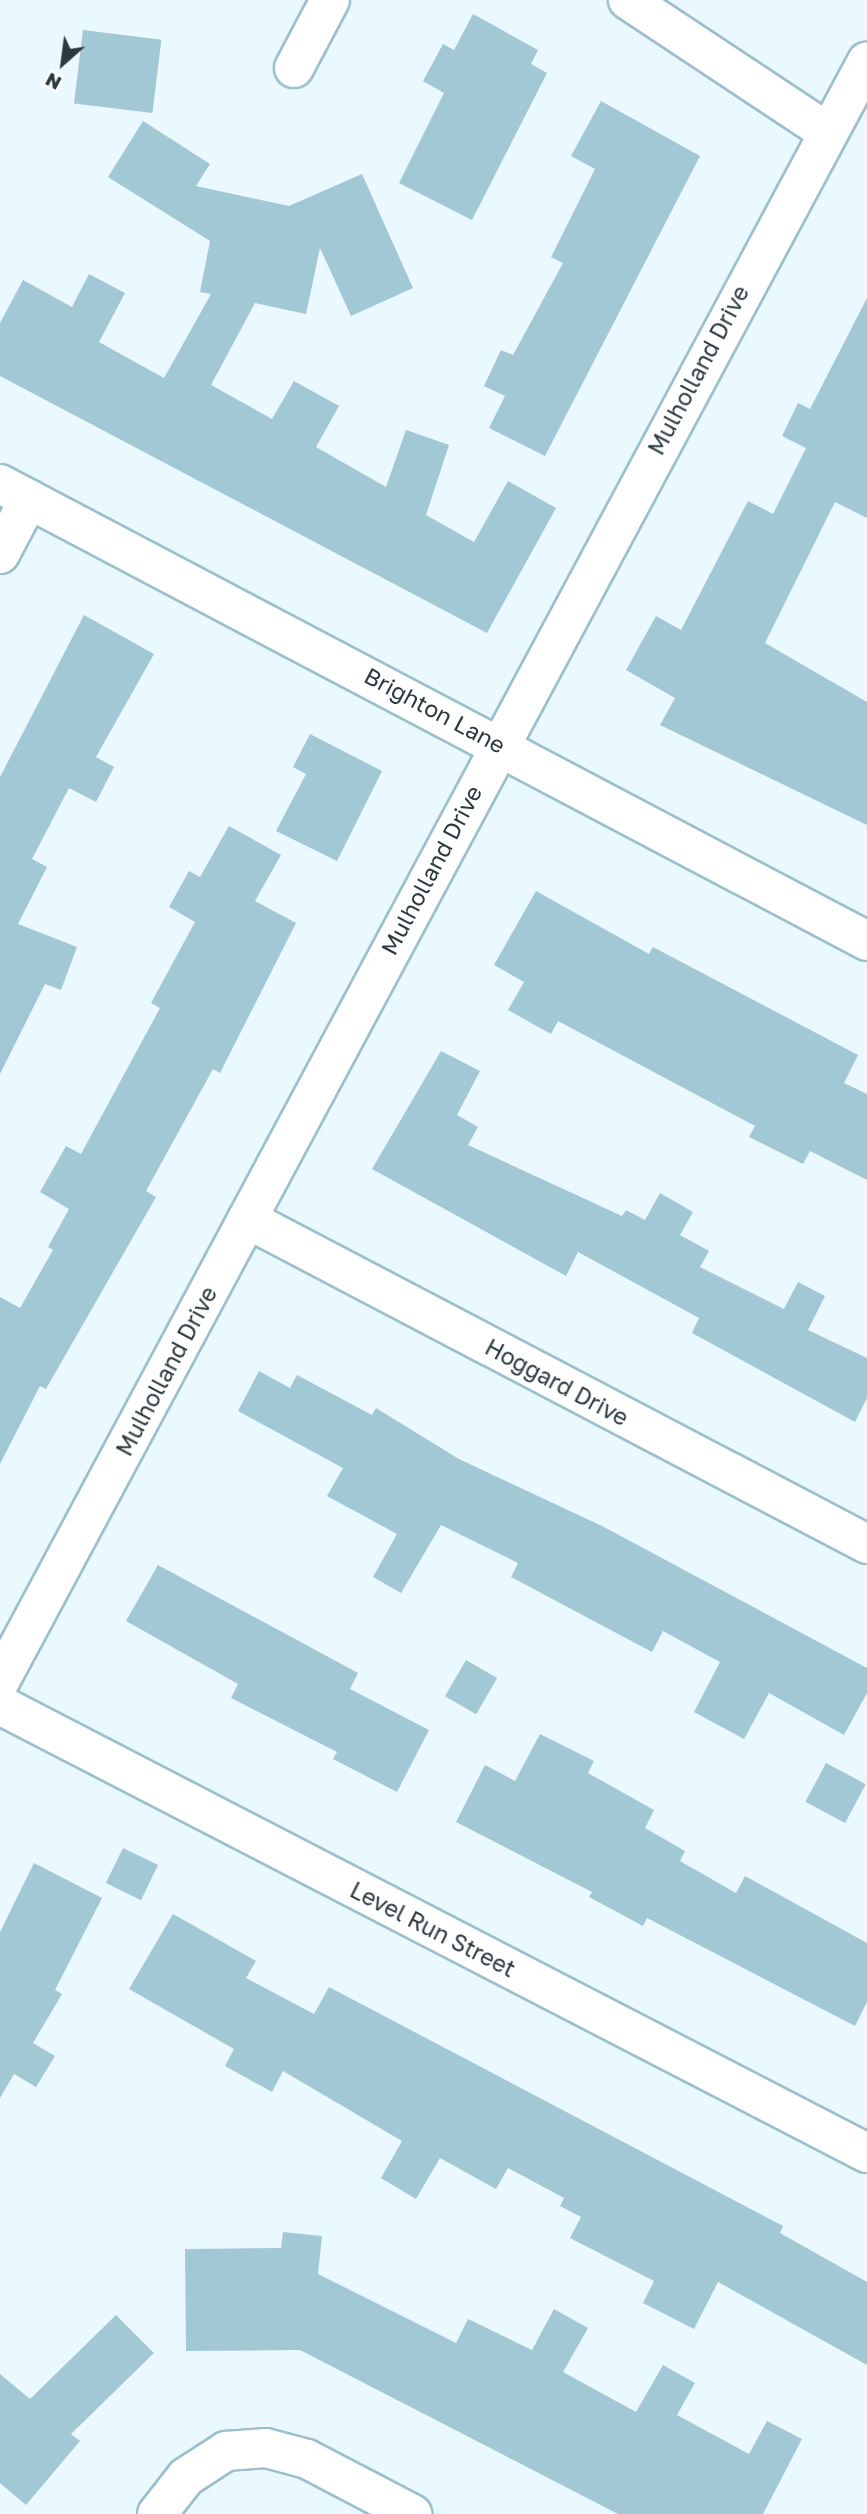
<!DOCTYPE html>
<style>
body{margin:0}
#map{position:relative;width:867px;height:2514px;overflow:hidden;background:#eaf9ff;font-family:"Golos Text",sans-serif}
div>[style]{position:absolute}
.building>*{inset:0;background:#a2c7d5;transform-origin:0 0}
.roads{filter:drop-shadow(2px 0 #9bbfcd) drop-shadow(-2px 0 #9bbfcd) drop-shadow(0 2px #9bbfcd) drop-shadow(0 -2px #9bbfcd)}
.minor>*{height:38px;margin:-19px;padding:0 19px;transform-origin:19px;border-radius:19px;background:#fff}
span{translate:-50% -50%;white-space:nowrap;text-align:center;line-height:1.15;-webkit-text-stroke:6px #fff;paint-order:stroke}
.street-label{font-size:23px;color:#2b3a3f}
.north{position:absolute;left:28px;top:28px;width:70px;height:70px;-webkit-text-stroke:5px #fff;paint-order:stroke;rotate:208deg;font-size:19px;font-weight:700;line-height:28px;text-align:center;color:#2b3a3f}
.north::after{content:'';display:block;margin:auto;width:24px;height:32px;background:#2b3a3f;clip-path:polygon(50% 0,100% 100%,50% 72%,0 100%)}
</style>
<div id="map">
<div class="building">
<i style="clip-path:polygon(473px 14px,538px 50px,531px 64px,547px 73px,472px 220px,399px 183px,444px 93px,423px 81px,443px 44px,454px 50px)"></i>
<i style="left:83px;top:30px;width:79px;height:74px;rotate:7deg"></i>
<i style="clip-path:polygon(601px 101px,700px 156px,545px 456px,489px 428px,505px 396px,484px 386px,501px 350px,513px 355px,563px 263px,551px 257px,595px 169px,571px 156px)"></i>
<i style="clip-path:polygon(143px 121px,210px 164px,196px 186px,289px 206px,362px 174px,413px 288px,351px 316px,320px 248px,306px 314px,255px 303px,211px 385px,272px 419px,294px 381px,339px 406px,316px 447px,386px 487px,406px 430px,449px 445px,426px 515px,474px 542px,508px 481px,556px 508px,487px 633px,0 376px,0 323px,23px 280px,72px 307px,89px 274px,125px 293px,99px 342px,164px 378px,211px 294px,200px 292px,210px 241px,108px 177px)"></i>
<i style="clip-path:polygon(867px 298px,867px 518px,835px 502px,765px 643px,867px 702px,867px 825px,660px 725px,675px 698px,626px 670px,656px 616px,681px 630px,748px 501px,773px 514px,806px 448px,782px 436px,798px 403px,810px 409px)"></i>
<i style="clip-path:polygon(84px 615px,154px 654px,96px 757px,114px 767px,96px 802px,69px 788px,32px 859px,47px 867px,18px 924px,77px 947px,61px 990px,45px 984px,0 1074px,0 777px)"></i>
<i style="clip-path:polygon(310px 734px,382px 771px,337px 861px,276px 831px,306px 774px,293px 767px)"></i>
<i style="clip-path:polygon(229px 826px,281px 855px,255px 901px,296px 923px,220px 1073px,213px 1069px,146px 1191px,156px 1197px,46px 1389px,40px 1386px,0 1464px,0 1297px,20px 1308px,53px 1250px,48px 1247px,69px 1209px,40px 1192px,66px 1146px,81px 1154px,160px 1008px,151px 1003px,195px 922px,169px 907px,189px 871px,200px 877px)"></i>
<i style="clip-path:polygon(536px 891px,649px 954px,653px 947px,858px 1055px,844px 1083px,867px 1094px,867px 1180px,810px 1151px,803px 1164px,749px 1137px,755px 1126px,558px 1021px,551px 1034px,508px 1010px,524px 982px,494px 965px)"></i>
<i style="clip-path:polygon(441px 1051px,480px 1071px,457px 1115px,478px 1127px,468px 1145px,622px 1216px,626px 1210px,645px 1220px,660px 1193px,693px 1212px,680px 1235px,709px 1251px,700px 1267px,784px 1309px,798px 1282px,825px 1296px,808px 1330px,867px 1358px,867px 1398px,855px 1422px,692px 1333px,699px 1318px,578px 1252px,566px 1276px,372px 1169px)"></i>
<i style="clip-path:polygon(259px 1371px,290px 1388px,297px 1375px,372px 1415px,376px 1408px,459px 1459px,604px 1527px,867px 1668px,867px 1693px,844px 1735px,769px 1693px,744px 1739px,694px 1712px,720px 1662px,663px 1631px,652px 1652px,511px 1577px,518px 1563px,441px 1525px,401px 1593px,373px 1577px,397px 1534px,327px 1496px,343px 1468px,238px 1411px)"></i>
<i style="clip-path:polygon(158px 1565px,358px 1673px,350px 1689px,429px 1730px,397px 1792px,333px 1759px,337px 1752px,231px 1698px,238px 1684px,126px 1621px)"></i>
<i style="left:466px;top:1660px;width:36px;height:42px;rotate:30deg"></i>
<i style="clip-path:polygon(540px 1734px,594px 1761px,588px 1773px,654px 1810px,645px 1828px,685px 1851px,680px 1861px,736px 1893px,745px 1876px,867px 1943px,867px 2002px,855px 2026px,647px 1918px,643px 1926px,589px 1897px,592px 1892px,456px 1822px,485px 1765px,515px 1781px)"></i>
<i style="left:826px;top:1763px;width:45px;height:44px;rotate:28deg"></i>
<i style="left:123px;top:1848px;width:39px;height:39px;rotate:26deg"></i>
<i style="clip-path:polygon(34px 1863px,102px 1898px,55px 1990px,62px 1994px,33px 2043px,55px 2056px,36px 2087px,14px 2074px,0 2098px,0 1932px)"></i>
<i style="clip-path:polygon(173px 1914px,256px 1961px,246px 1978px,314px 2014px,329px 1987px,783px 2226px,780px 2233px,867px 2282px,867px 2365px,718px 2282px,694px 2329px,643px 2303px,654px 2281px,570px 2238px,581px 2217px,560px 2206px,564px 2198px,508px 2168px,496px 2189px,440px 2158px,416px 2199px,381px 2178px,402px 2141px,283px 2071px,272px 2092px,225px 2066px,234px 2049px,129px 1989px)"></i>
<i style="clip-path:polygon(283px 2232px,322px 2236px,318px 2274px,456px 2343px,468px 2319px,532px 2350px,554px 2309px,588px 2328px,563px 2372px,636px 2412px,663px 2365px,695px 2383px,677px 2415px,749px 2454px,767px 2421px,802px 2439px,763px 2514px,618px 2514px,300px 2350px,186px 2351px,185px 2249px,281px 2248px)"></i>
<i style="clip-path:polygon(116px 2315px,154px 2353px,71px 2434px,80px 2441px,26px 2505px,0 2483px,0 2374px,30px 2399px)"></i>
</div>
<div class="roads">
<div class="minor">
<i style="left:628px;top:0;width:237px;rotate:33.5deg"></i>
<i style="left:294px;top:68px;width:77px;rotate:-62.1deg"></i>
<i style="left:0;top:484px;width:980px;rotate:27.79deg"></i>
<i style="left:0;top:554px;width:62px;rotate:-62.2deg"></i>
<i style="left:247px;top:1219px;width:700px;rotate:27.66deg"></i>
<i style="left:0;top:1681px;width:1837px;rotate:-61.84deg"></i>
<i style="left:0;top:1705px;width:976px;rotate:27.33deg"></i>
<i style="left:157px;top:2514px;width:47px;rotate:-51.9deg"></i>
<i style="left:186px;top:2477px;width:48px;rotate:-33deg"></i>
<i style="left:226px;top:2451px;width:40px;rotate:-4.3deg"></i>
<i style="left:266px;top:2448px;width:42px;rotate:15deg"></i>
<i style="left:307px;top:2459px;width:119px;rotate:27.6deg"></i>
</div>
</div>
<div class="street-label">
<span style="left:698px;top:370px;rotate:-62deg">Mulholland Drive</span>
<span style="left:435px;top:710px;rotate:28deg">Brighton Lane</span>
<span style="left:431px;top:870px;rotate:-62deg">Mulholland Drive</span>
<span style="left:166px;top:1371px;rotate:-62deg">Mulholland Drive</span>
<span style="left:557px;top:1382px;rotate:28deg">Hoggard Drive</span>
<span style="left:433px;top:1929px;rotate:27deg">Level Run Street</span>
</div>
<div class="north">N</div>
</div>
